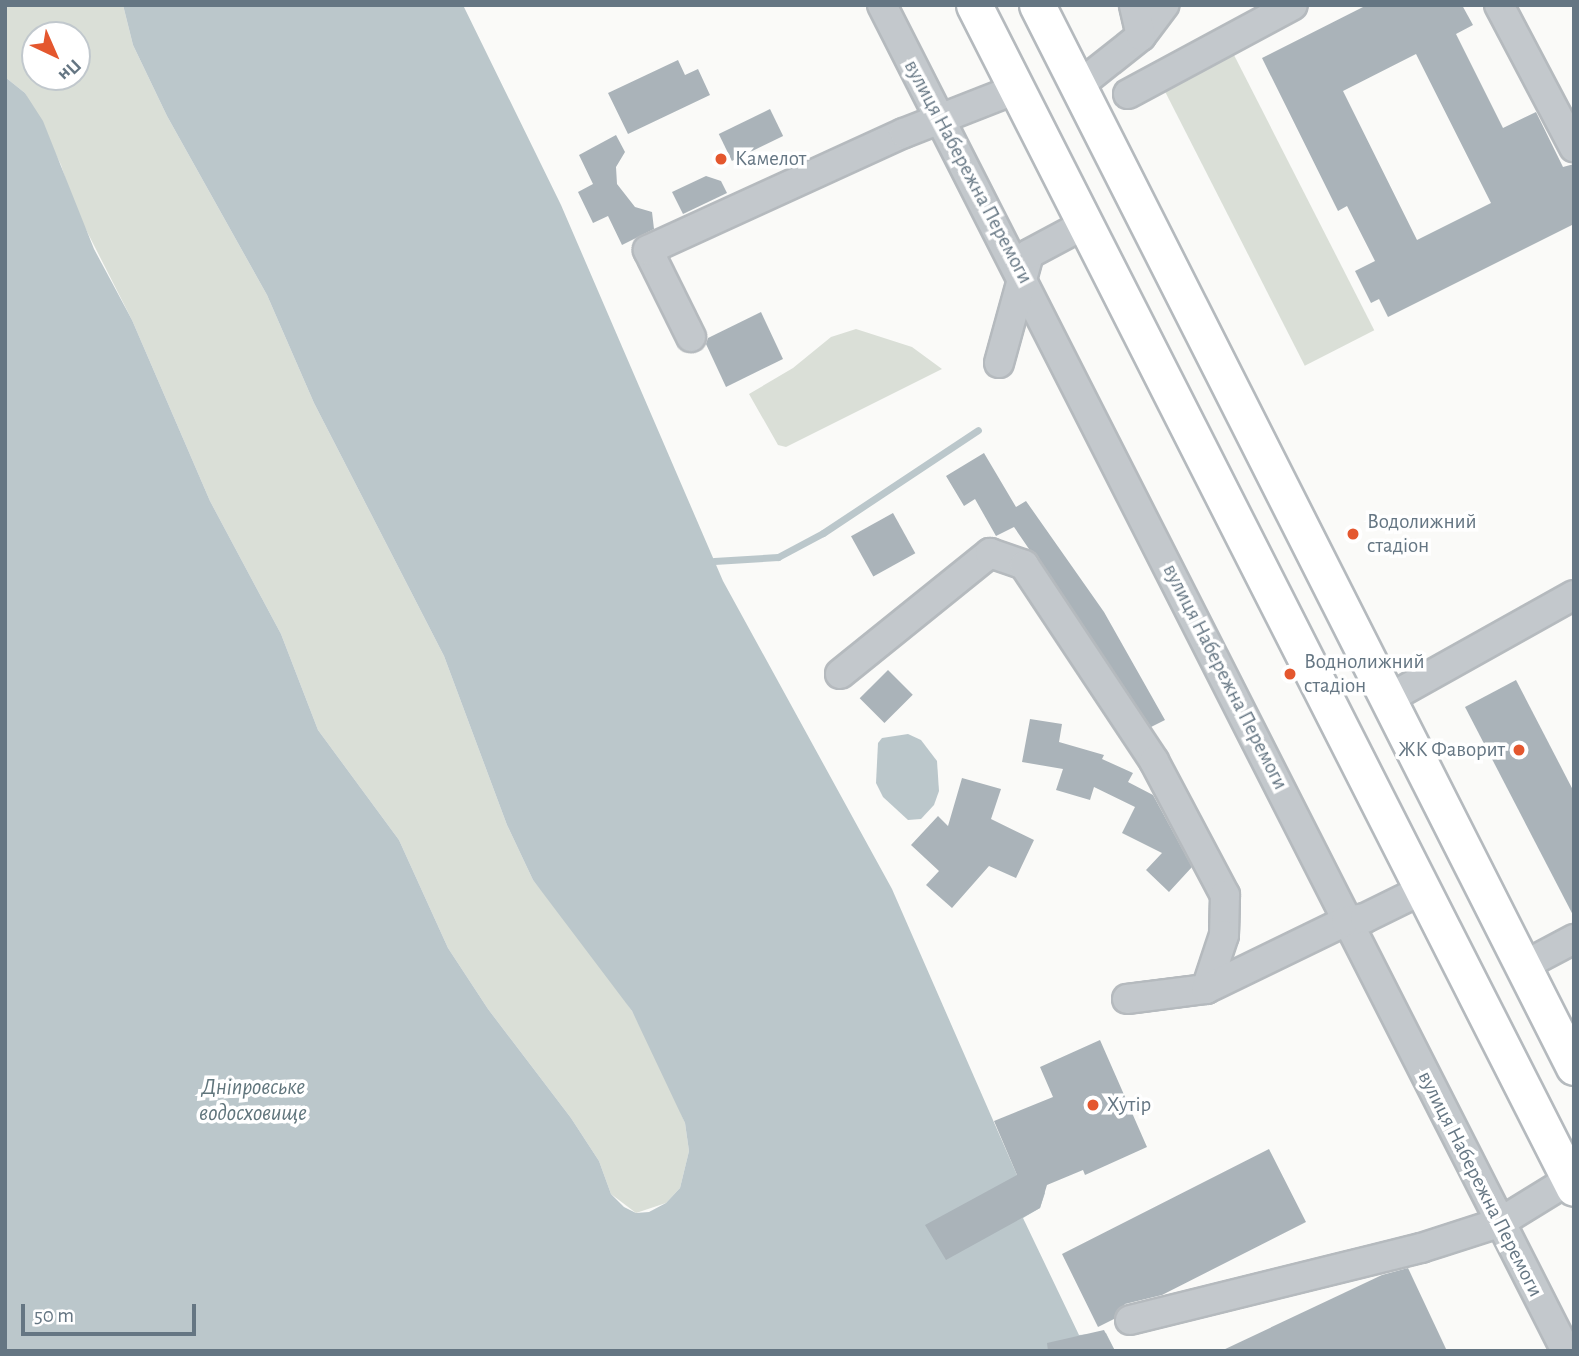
<!DOCTYPE html>
<meta charset="utf-8">
<style>
body{margin:0}
#map{position:relative;width:1579px;height:1356px;overflow:hidden;background:#fafaf8;font-family:"Alegreya Sans",sans-serif}
div>[style]{position:absolute}
.green>*{inset:0;background:#dadfd7;transform-origin:0 0}
.water>*{inset:0;background:#bbc7cb}
.stream>*{height:7px;margin:-3.5px;padding:0 3.5px;transform-origin:3.5px;border-radius:3.5px;background:#bbc7cb}
.building>*{inset:0;background:#aab3b9;transform-origin:0 0}
.roads{filter:drop-shadow(2px 0 #b5babe) drop-shadow(-2px 0 #b5babe) drop-shadow(0 2px #b5babe) drop-shadow(0 -2px #b5babe)}
.minor>*{height:28px;margin:-14px;padding:0 14px;transform-origin:14px;border-radius:14px;background:#c3c8cc}
.major>*{height:35px;margin:-17.5px;padding:0 17.5px;transform-origin:17.5px;border-radius:17.5px;background:#fff}
.dots>*{width:19px;height:19px;translate:-50% -50%;box-sizing:border-box;border:4px solid #fff;border-radius:50%}
span{translate:-50% -50%;white-space:nowrap;text-align:center;line-height:1.15;-webkit-text-stroke:7px #fff;paint-order:stroke}
.poi-label{font-size:21px;color:#657683}
.left{translate:0 -50%;text-align:left}
.right{translate:-100% -50%;text-align:right}
.street-label{font-size:21px;color:#657683}
.water-label{font-size:23px;color:#60757c;font-style:italic}
.frame{position:absolute;inset:0;border:7px solid #657683;pointer-events:none}
.north{position:absolute;left:21px;top:21px;width:70px;height:70px;box-sizing:border-box;background:#fff;border:2px solid #c1c8cd;border-radius:50%;rotate:136deg;font-size:19px;font-weight:700;line-height:28px;text-align:center;color:#657683}
.north::after{content:'';display:block;margin:auto;width:24px;height:32px;background:#e4572e;clip-path:polygon(50% 0,100% 100%,50% 72%,0 100%)}
.scale{position:absolute;left:21px;top:1304px;width:175px;height:32px;box-sizing:border-box;border:4px solid #657683;border-top:0;padding-left:9px;font-size:21px;line-height:24px;white-space:nowrap;color:#657683;-webkit-text-stroke:5px #fff;paint-order:stroke}
</style>
<div id="map">
<div class="green">
<i style="clip-path:polygon(evenodd,5px 5px,123px 5px,133px 45px,167px 116px,267px 295px,314px 403px,444px 656px,507px 825px,533px 880px,596px 958px,632px 1011px,664px 1073px,685px 1123px,689px 1151px,680px 1188px,666px 1203px,636px 1213px,611px 1194px,599px 1161px,571px 1118px,488px 1009px,448px 948px,399px 840px,318px 730px,281px 634px,210px 501px,132px 320px,75px 208px,61px 165px,25px 93px,5px 77px,5px 5px,35px 35px,77px 35px,77px 77px,35px 77px,35px 35px)"></i>
<i style="left:1234px;top:55px;width:309px;height:78px;rotate:63deg"></i>
<i style="clip-path:polygon(856px 329px,912px 347px,942px 369px,786px 447px,778px 445px,749px 394px,793px 368px,831px 337px)"></i>
</div>
<div class="water">
<i style="clip-path:polygon(123px 5px,463px 5px,561px 205px,723px 581px,892px 889px,1017px 1175px,1037px 1179px,1045px 1193px,1040px 1208px,1023px 1218px,1079px 1335px,1106px 1333px,1115px 1351px,5px 1351px,5px 77px,25px 93px,43px 121px,94px 249px,132px 320px,210px 501px,281px 634px,318px 730px,399px 840px,448px 948px,488px 1009px,571px 1118px,599px 1161px,611px 1194px,624px 1207px,636px 1213px,649px 1212px,666px 1203px,680px 1188px,689px 1151px,685px 1123px,632px 1011px,533px 880px,507px 825px,444px 656px,314px 403px,267px 295px,167px 116px,133px 45px)"></i>
<i style="clip-path:polygon(908px 734px,921px 740px,937px 761px,939px 791px,934px 805px,921px 819px,908px 820px,883px 797px,876px 783px,878px 743px,882px 738px)"></i>
</div>
<div class="stream">
<i style="left:714px;top:561px;width:64px;rotate:-3.6deg"></i>
<i style="left:778px;top:557px;width:51px;rotate:-28.1deg"></i>
<i style="left:823px;top:533px;width:186px;rotate:-33.6deg"></i>
</div>
<div class="building">
<i style="clip-path:polygon(evenodd,1367px 5px,1462px 5px,1473px 25px,1456px 34px,1503px 128px,1536px 112px,1563px 167px,1574px 164px,1574px 224px,1388px 317px,1379px 299px,1371px 303px,1355px 271px,1375px 261px,1347px 206px,1338px 211px,1262px 58px,1367px 5px,1416px 54px,1491px 203px,1417px 240px,1343px 91px,1416px 54px)"></i>
<i style="clip-path:polygon(678px 60px,685px 75px,698px 69px,710px 95px,628px 134px,608px 93px)"></i>
<i style="left:770px;top:109px;width:30px;height:57px;rotate:64deg"></i>
<i style="clip-path:polygon(616px 135px,625px 152px,616px 167px,617px 184px,635px 207px,652px 212px,654px 229px,622px 245px,608px 216px,593px 223px,578px 192px,593px 184px,579px 155px)"></i>
<i style="clip-path:polygon(706px 176px,721px 181px,727px 193px,683px 214px,672px 192px)"></i>
<i style="clip-path:polygon(761px 312px,783px 359px,726px 387px,706px 344px,708px 338px)"></i>
<i style="clip-path:polygon(984px 453px,1016px 507px,1026px 501px,1104px 612px,1165px 720px,1151px 727px,1014px 527px,996px 536px,975px 499px,964px 506px,946px 476px)"></i>
<i style="left:893px;top:513px;width:46px;height:48px;rotate:61deg"></i>
<i style="left:888px;top:670px;width:35px;height:40px;rotate:45deg"></i>
<i style="clip-path:polygon(1516px 680px,1574px 792px,1574px 917px,1465px 707px)"></i>
<i style="clip-path:polygon(1030px 719px,1062px 724px,1059px 742px,1104px 755px,1102px 759px,1133px 773px,1128px 782px,1153px 795px,1192px 867px,1169px 892px,1146px 870px,1162px 853px,1122px 833px,1135px 807px,1094px 787px,1090px 800px,1056px 790px,1063px 769px,1022px 762px)"></i>
<i style="clip-path:polygon(962px 778px,1001px 789px,991px 819px,1034px 840px,1016px 878px,989px 866px,952px 908px,926px 885px,939px 871px,911px 845px,938px 816px,948px 826px)"></i>
<i style="clip-path:polygon(1100px 1040px,1147px 1147px,1085px 1175px,1083px 1170px,1047px 1185px,1040px 1208px,946px 1260px,925px 1225px,1017px 1175px,994px 1121px,1053px 1097px,1040px 1067px)"></i>
<i style="clip-path:polygon(1269px 1149px,1306px 1222px,1162px 1295px,1125px 1304px,1114px 1319px,1098px 1327px,1062px 1254px)"></i>
<i style="clip-path:polygon(1408px 1268px,1447px 1351px,1221px 1351px,1382px 1275px)"></i>
<i style="clip-path:polygon(1104px 1330px,1115px 1351px,1048px 1351px,1047px 1343px)"></i>
</div>
<div class="roads">
<div class="minor">
<i style="left:882px;top:5px;width:1510px;rotate:63.06deg"></i>
<i style="left:1499px;top:5px;width:161px;rotate:62.2deg"></i>
<i style="left:1141px;top:36px;width:39px;rotate:-53deg"></i>
<i style="left:1078px;top:86px;width:80px;rotate:-38.4deg"></i>
<i style="left:1141px;top:36px;width:32px;rotate:-103deg"></i>
<i style="left:1128px;top:94px;width:187px;rotate:-28.3deg"></i>
<i style="left:691px;top:337px;width:97px;rotate:-116.3deg"></i>
<i style="left:648px;top:250px;width:281px;rotate:-24.6deg"></i>
<i style="left:904px;top:133px;width:120px;rotate:-21.4deg"></i>
<i style="left:999px;top:363px;width:113px;rotate:-74.6deg"></i>
<i style="left:1029px;top:254px;width:64px;rotate:-28.2deg"></i>
<i style="left:840px;top:674px;width:193px;rotate:-38.9deg"></i>
<i style="left:990px;top:553px;width:36px;rotate:19deg"></i>
<i style="left:1024px;top:565px;width:235px;rotate:56.4deg"></i>
<i style="left:1154px;top:761px;width:152px;rotate:62.1deg"></i>
<i style="left:1225px;top:895px;width:40px;rotate:91.4deg"></i>
<i style="left:1224px;top:935px;width:57px;rotate:108.4deg"></i>
<i style="left:1388px;top:699px;width:213px;rotate:-29.2deg"></i>
<i style="left:1523px;top:966px;width:58px;rotate:-27.9deg"></i>
<i style="left:1127px;top:999px;width:80px;rotate:-7.2deg"></i>
<i style="left:1206px;top:989px;width:156px;rotate:-25.9deg"></i>
<i style="left:1346px;top:921px;width:19px;rotate:-9deg"></i>
<i style="left:1365px;top:918px;width:64px;rotate:-26.2deg"></i>
<i style="left:1130px;top:1320px;width:300px;rotate:-13.9deg"></i>
<i style="left:1421px;top:1248px;width:82px;rotate:-17.8deg"></i>
<i style="left:1499px;top:1223px;width:82px;rotate:-31.6deg"></i>
</div>
<div class="major">
<i style="left:974px;top:5px;width:1326px;rotate:63.11deg"></i>
<i style="left:1037px;top:5px;width:1190px;rotate:63.18deg"></i>
</div>
</div>
<div class="dots">
<i style="left:721px;top:159px;background:#e4572e"></i>
<i style="left:1353px;top:534px;background:#e4572e"></i>
<i style="left:1290px;top:674px;background:#e4572e"></i>
<i style="left:1519px;top:750px;background:#e4572e"></i>
<i style="left:1093px;top:1105px;background:#e4572e"></i>
</div>
<div class="poi-label">
<span class="left" style="left:735px;top:159px">Камелот</span>
<span class="left" style="left:1367px;top:534px">Водолижний<br>стадіон</span>
<span class="left" style="left:1304px;top:674px">Воднолижний<br>стадіон</span>
<span class="right" style="left:1505px;top:750px">ЖК Фаворит</span>
<span class="left" style="left:1107px;top:1105px">Хутір</span>
</div>
<div class="street-label">
<span style="left:968px;top:172px;rotate:62deg">вулиця Набережна Перемоги</span>
<span style="left:1225px;top:677px;rotate:63deg">вулиця Набережна Перемоги</span>
<span style="left:1480px;top:1184px;rotate:63deg">вулиця Набережна Перемоги</span>
</div>
<div class="water-label">
<span style="left:253px;top:1101px">Дніпровське<br>водосховище</span>
</div>
<div class="frame"></div>
<div class="north">Пн</div>
<div class="scale">50 m</div>
</div>
